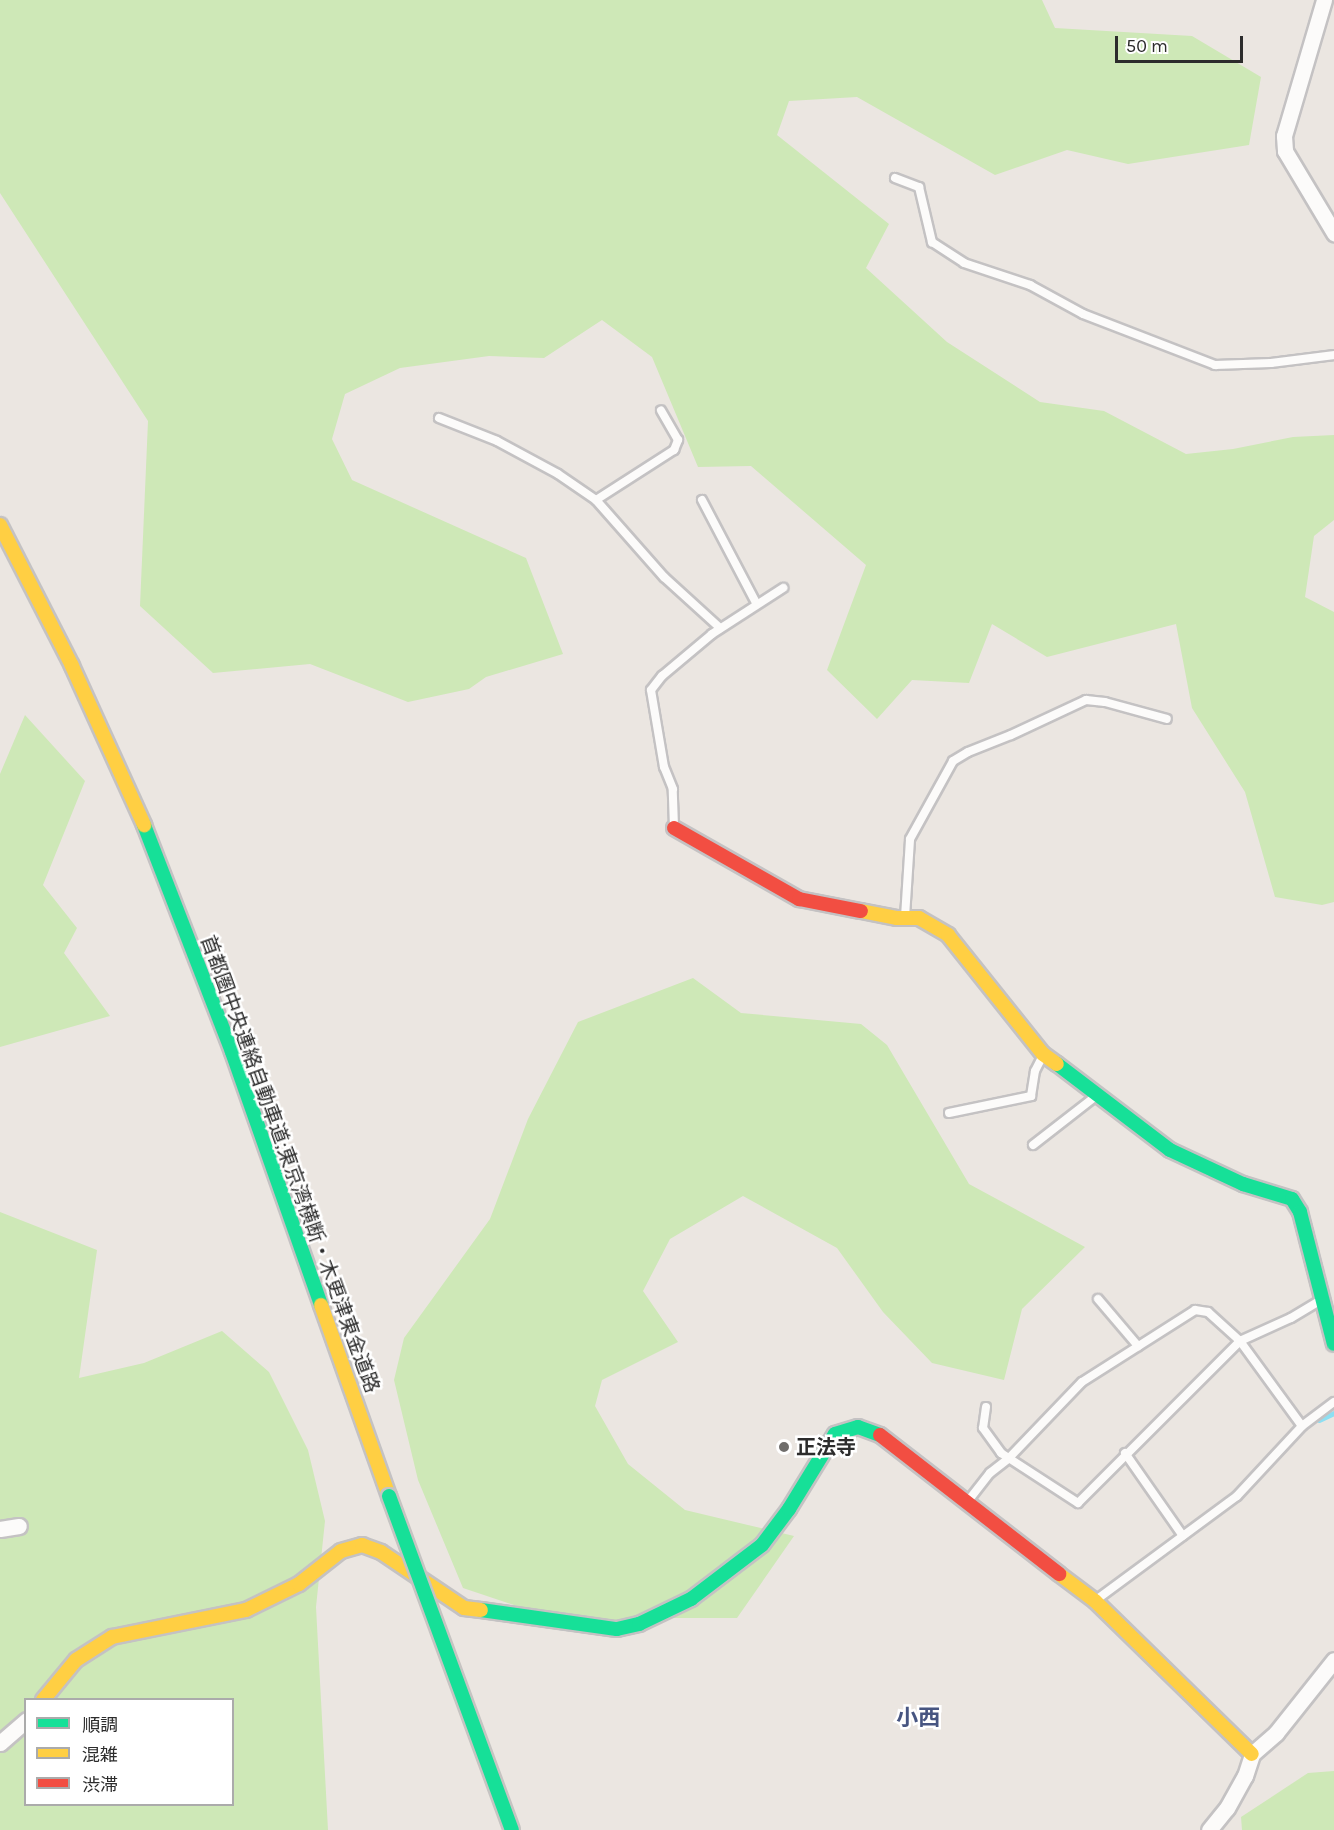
<!DOCTYPE html>
<meta charset="utf-8">
<style>
body{margin:0}
#map{position:relative;width:1334px;height:1830px;overflow:hidden;background:#ebe6e1;font-family:Karla,"Noto Sans JP",sans-serif}
div>[style]{position:absolute}
.green>*{inset:0;background:#cee8b7}
.stream>*{height:5px;margin:-2.5px;padding:0 2.5px;transform-origin:2.5px;border-radius:2.5px;background:#8edff2}
.roads{filter:drop-shadow(2px 0 #c4c2c3) drop-shadow(-2px 0 #c4c2c3) drop-shadow(0 2px #c4c2c3) drop-shadow(0 -2px #c4c2c3)}
.lane>*{height:8px;margin:-4px;padding:0 4px;transform-origin:4px;border-radius:4px;background:#fcfbfa}
.street>*{height:15px;margin:-7.5px;padding:0 7.5px;transform-origin:7.5px;border-radius:7.5px;background:#fcfbfa}
.fast>*{height:14px;margin:-7px;padding:0 7px;transform-origin:7px;border-radius:7px;background:#16e098}
.slow>*{height:14px;margin:-7px;padding:0 7px;transform-origin:7px;border-radius:7px;background:#ffcf43}
.jam>*{height:14px;margin:-7px;padding:0 7px;transform-origin:7px;border-radius:7px;background:#f24e42}
.bridges{filter:drop-shadow(2px 0 #c6c4c2) drop-shadow(-2px 0 #c6c4c2) drop-shadow(0 2px #c6c4c2) drop-shadow(0 -2px #c6c4c2)}
.fast-bridge>*{height:14px;margin:-7px;padding:0 7px;transform-origin:7px;border-radius:7px;background:#16e098}
.dots>*{width:16px;height:16px;translate:-50% -50%;box-sizing:border-box;border:3px solid #fff;border-radius:50%}
span{translate:-50% -50%;white-space:nowrap;text-align:center;line-height:1.15;-webkit-text-stroke:5px #fff;paint-order:stroke}
.street-label{font-size:20px;color:#2c2c2c}
.poi-label{font-size:20px;color:#2c2c2c;font-weight:700}
.left{translate:0 -50%;text-align:left}
.quarter-label{font-size:22px;color:#475581;font-weight:700}
.legend{position:absolute;left:24px;top:1698px;width:210px;height:108px;box-sizing:border-box;background:#fff;border:2px solid #ababab;margin:0;padding:8px 10px;list-style:none;font-size:18px;color:#2c2c2c}
.legend li{display:flex;align-items:center;gap:12px;height:30px}
.legend b{width:30px;border:2px solid #ababab}
.scale{position:absolute;left:1115px;top:36px;width:128px;height:27px;box-sizing:border-box;border:3px solid #2c2c2c;border-top:0;padding-left:8px;font-size:18px;line-height:21px;white-space:nowrap;color:#2c2c2c;-webkit-text-stroke:4px #fff;paint-order:stroke}
</style>
<div id="map">
<div class="green">
<i style="clip-path:polygon(0 0,1042px 0,1055px 28px,1192px 36px,1261px 77px,1249px 145px,1128px 164px,1067px 150px,995px 175px,857px 97px,789px 101px,777px 135px,889px 224px,866px 268px,947px 342px,1040px 402px,1104px 411px,1186px 454px,1233px 449px,1293px 437px,1334px 435px,1334px 520px,1314px 536px,1305px 597px,1334px 612px,1334px 902px,1322px 905px,1275px 897px,1245px 792px,1192px 708px,1176px 624px,1047px 657px,992px 624px,969px 683px,912px 680px,877px 719px,827px 670px,866px 565px,751px 466px,698px 467px,652px 357px,602px 320px,544px 358px,489px 356px,400px 368px,345px 394px,332px 439px,352px 480px,526px 558px,563px 654px,486px 677px,469px 689px,408px 702px,310px 664px,213px 673px,140px 606px,148px 421px,0 193px)"></i>
<i style="clip-path:polygon(25px 715px,85px 781px,43px 885px,77px 928px,64px 953px,110px 1016px,0 1047px,0 774px)"></i>
<i style="clip-path:polygon(693px 978px,741px 1013px,861px 1024px,887px 1045px,969px 1184px,1085px 1247px,1022px 1309px,1004px 1380px,932px 1363px,883px 1312px,837px 1248px,743px 1196px,670px 1239px,643px 1291px,678px 1342px,602px 1380px,595px 1406px,628px 1464px,685px 1510px,794px 1536px,737px 1618px,643px 1618px,585px 1629px,463px 1588px,418px 1480px,394px 1380px,404px 1338px,490px 1219px,528px 1119px,578px 1022px)"></i>
<i style="clip-path:polygon(evenodd,0 1212px,97px 1250px,79px 1378px,144px 1363px,222px 1331px,269px 1372px,308px 1450px,325px 1521px,316px 1607px,328px 1830px,0 1830px,0 1212px,26px 1700px,232px 1700px,232px 1804px,26px 1804px,26px 1700px)"></i>
<i style="clip-path:polygon(1334px 1771px,1334px 1830px,1242px 1830px,1241px 1817px,1308px 1773px)"></i>
</div>
<div class="stream">
<i style="left:1319px;top:1420px;width:17px;rotate:-25deg"></i>
</div>
<div class="roads">
<div class="lane">
<i style="left:895px;top:178px;width:26px;rotate:21deg"></i>
<i style="left:919px;top:187px;width:57px;rotate:76.7deg"></i>
<i style="left:932px;top:242px;width:38px;rotate:33deg"></i>
<i style="left:964px;top:263px;width:70px;rotate:18.4deg"></i>
<i style="left:1030px;top:285px;width:60px;rotate:28.7deg"></i>
<i style="left:1083px;top:314px;width:142px;rotate:21.1deg"></i>
<i style="left:1215px;top:365px;width:56px;rotate:-2deg"></i>
<i style="left:1271px;top:363px;width:64px;rotate:-7.2deg"></i>
<i style="left:439px;top:418px;width:62px;rotate:21.6deg"></i>
<i style="left:497px;top:441px;width:69px;rotate:28.4deg"></i>
<i style="left:558px;top:474px;width:46px;rotate:34.4deg"></i>
<i style="left:596px;top:500px;width:103px;rotate:48.6deg"></i>
<i style="left:664px;top:577px;width:76px;rotate:42.3deg"></i>
<i style="left:596px;top:500px;width:93px;rotate:-32.7deg"></i>
<i style="left:674px;top:450px;width:11px;rotate:-68deg"></i>
<i style="left:678px;top:440px;width:34px;rotate:-120deg"></i>
<i style="left:702px;top:500px;width:116px;rotate:62.3deg"></i>
<i style="left:674px;top:827px;width:38px;rotate:-92deg"></i>
<i style="left:673px;top:789px;width:24px;rotate:-112deg"></i>
<i style="left:664px;top:767px;width:78px;rotate:-99.6deg"></i>
<i style="left:651px;top:690px;width:18px;rotate:-52deg"></i>
<i style="left:662px;top:676px;width:65px;rotate:-40deg"></i>
<i style="left:712px;top:634px;width:85px;rotate:-32.9deg"></i>
<i style="left:905px;top:917px;width:78px;rotate:-86.3deg"></i>
<i style="left:910px;top:839px;width:89px;rotate:-61.1deg"></i>
<i style="left:953px;top:761px;width:17px;rotate:-31deg"></i>
<i style="left:968px;top:752px;width:46px;rotate:-21.6deg"></i>
<i style="left:1011px;top:735px;width:83px;rotate:-25deg"></i>
<i style="left:1086px;top:700px;width:19px;rotate:6deg"></i>
<i style="left:1105px;top:702px;width:64px;rotate:15.3deg"></i>
<i style="left:949px;top:1113px;width:84px;rotate:-11.7deg"></i>
<i style="left:1031px;top:1096px;width:25px;rotate:-81deg"></i>
<i style="left:1035px;top:1071px;width:16px;rotate:-63deg"></i>
<i style="left:1033px;top:1145px;width:80px;rotate:-37.9deg"></i>
<i style="left:1098px;top:1299px;width:62px;rotate:49.6deg"></i>
<i style="left:986px;top:1407px;width:21px;rotate:98deg"></i>
<i style="left:983px;top:1428px;width:31px;rotate:54deg"></i>
<i style="left:1001px;top:1453px;width:92px;rotate:33deg"></i>
<i style="left:1078px;top:1503px;width:229px;rotate:-45deg"></i>
<i style="left:1240px;top:1341px;width:56px;rotate:-24.3deg"></i>
<i style="left:1291px;top:1318px;width:35px;rotate:-31deg"></i>
<i style="left:1125px;top:1453px;width:101px;rotate:55.1deg"></i>
<i style="left:968px;top:1501px;width:36px;rotate:-52deg"></i>
<i style="left:990px;top:1473px;width:24px;rotate:-38deg"></i>
<i style="left:1009px;top:1458px;width:105px;rotate:-46.2deg"></i>
<i style="left:1082px;top:1382px;width:134px;rotate:-32.5deg"></i>
<i style="left:1195px;top:1310px;width:13px;rotate:9deg"></i>
<i style="left:1208px;top:1312px;width:43px;rotate:42.2deg"></i>
<i style="left:1240px;top:1341px;width:105px;rotate:53.9deg"></i>
<i style="left:1096px;top:1600px;width:175px;rotate:-36.4deg"></i>
<i style="left:1237px;top:1496px;width:96px;rotate:-47.1deg"></i>
<i style="left:1302px;top:1426px;width:40px;rotate:-37deg"></i>
</div>
<div class="street">
<i style="left:1324px;top:0;width:142px;rotate:106.4deg"></i>
<i style="left:1284px;top:136px;width:15px;rotate:86deg"></i>
<i style="left:1285px;top:151px;width:96px;rotate:59.1deg"></i>
<i style="left:0;top:1529px;width:19px;rotate:-9deg"></i>
<i style="left:0;top:1743px;width:35px;rotate:-41deg"></i>
<i style="left:1209px;top:1830px;width:28px;rotate:-51deg"></i>
<i style="left:1227px;top:1808px;width:37px;rotate:-61deg"></i>
<i style="left:1245px;top:1776px;width:23px;rotate:-72deg"></i>
<i style="left:1252px;top:1754px;width:32px;rotate:-41deg"></i>
<i style="left:1276px;top:1733px;width:93px;rotate:-51.5deg"></i>
</div>
<div class="fast">
<i style="left:144px;top:825px;width:243px;rotate:68.8deg"></i>
<i style="left:232px;top:1052px;width:268px;rotate:70.6deg"></i>
<i style="left:1057px;top:1064px;width:142px;rotate:37.3deg"></i>
<i style="left:1170px;top:1150px;width:81px;rotate:25deg"></i>
<i style="left:1243px;top:1184px;width:51px;rotate:17deg"></i>
<i style="left:1292px;top:1199px;width:15px;rotate:58deg"></i>
<i style="left:1300px;top:1212px;width:136px;rotate:75.6deg"></i>
<i style="left:481px;top:1610px;width:137px;rotate:8deg"></i>
<i style="left:617px;top:1629px;width:23px;rotate:-13deg"></i>
<i style="left:639px;top:1624px;width:58px;rotate:-25.7deg"></i>
<i style="left:691px;top:1599px;width:89px;rotate:-37.3deg"></i>
<i style="left:762px;top:1545px;width:45px;rotate:-53.1deg"></i>
<i style="left:789px;top:1509px;width:88px;rotate:-58.5deg"></i>
<i style="left:835px;top:1434px;width:24px;rotate:-17deg"></i>
<i style="left:858px;top:1427px;width:23px;rotate:20deg"></i>
</div>
<div class="slow">
<i style="left:0;top:525px;width:158px;rotate:62.9deg"></i>
<i style="left:72px;top:666px;width:175px;rotate:65.6deg"></i>
<i style="left:861px;top:911px;width:37px;rotate:11deg"></i>
<i style="left:897px;top:918px;width:22px"></i>
<i style="left:919px;top:918px;width:34px;rotate:30deg"></i>
<i style="left:948px;top:935px;width:152px;rotate:51.4deg"></i>
<i style="left:1043px;top:1054px;width:17px;rotate:36deg"></i>
<i style="left:321px;top:1305px;width:203px;rotate:70.4deg"></i>
<i style="left:1059px;top:1574px;width:45px;rotate:36.9deg"></i>
<i style="left:1095px;top:1601px;width:219px;rotate:44.3deg"></i>
<i style="left:43px;top:1700px;width:52px;rotate:-50.5deg"></i>
<i style="left:76px;top:1660px;width:43px;rotate:-32.6deg"></i>
<i style="left:112px;top:1637px;width:137px;rotate:-11.4deg"></i>
<i style="left:246px;top:1610px;width:59px;rotate:-26.1deg"></i>
<i style="left:299px;top:1584px;width:53px;rotate:-38.2deg"></i>
<i style="left:341px;top:1551px;width:22px;rotate:-16deg"></i>
<i style="left:362px;top:1545px;width:20px;rotate:20deg"></i>
<i style="left:381px;top:1552px;width:100px;rotate:34deg"></i>
<i style="left:464px;top:1608px;width:17px;rotate:7deg"></i>
</div>
<div class="jam">
<i style="left:674px;top:828px;width:144px;rotate:29.6deg"></i>
<i style="left:799px;top:899px;width:63px;rotate:11deg"></i>
<i style="left:880px;top:1435px;width:227px;rotate:37.8deg"></i>
</div>
</div>
<div class="bridges">
<div class="fast-bridge">
<i style="left:389px;top:1496px;width:356px;rotate:69.8deg"></i>
</div>
</div>
<div class="dots">
<i style="left:784px;top:1447px;background:#6f6d6b"></i>
</div>
<div class="street-label">
<span style="left:290px;top:1164px;rotate:70deg">首都圏中央連絡自動車道;東京湾横断・木更津東金道路</span>
</div>
<div class="poi-label">
<span class="left" style="left:796px;top:1447px">正法寺</span>
</div>
<div class="quarter-label">
<span style="left:918px;top:1719px">小西</span>
</div>
<ul class="legend">
<li><b style="height:8px;background:#16e098"></b>順調</li>
<li><b style="height:8px;background:#ffcf43"></b>混雑</li>
<li><b style="height:8px;background:#f24e42"></b>渋滞</li>
</ul>
<div class="scale">50 m</div>
</div>
